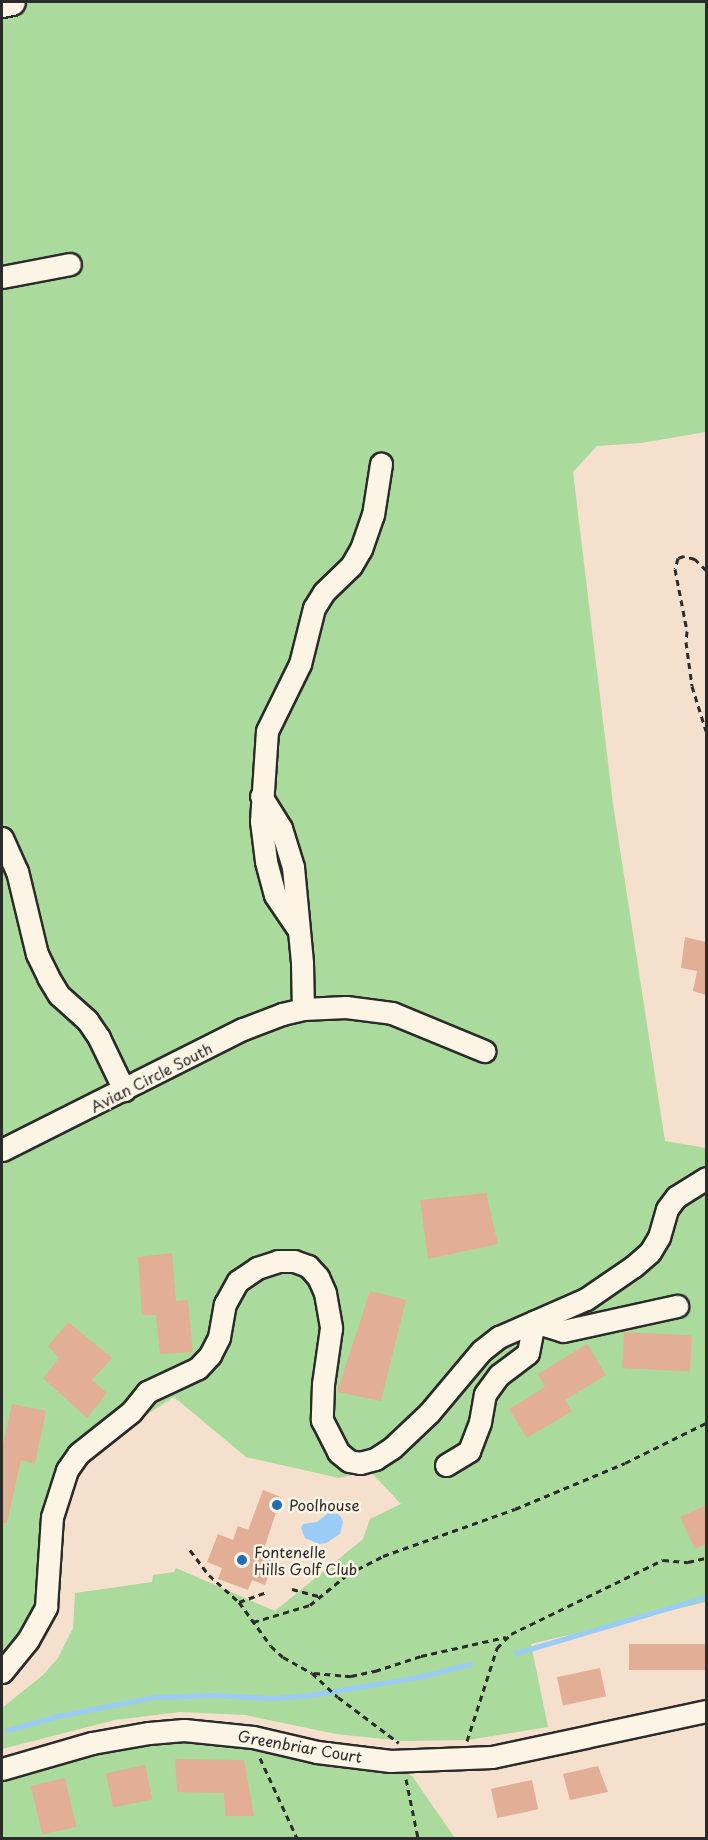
<!DOCTYPE html>
<style>
body{margin:0}
#map{position:relative;width:708px;height:1840px;overflow:hidden;background:#f4e0cd;font-family:"Playpen Sans",sans-serif}
div>[style]{position:absolute}
.green>*{inset:0;background:#aadb9c}
.water>*{inset:0;background:#9bcbf7}
.stream>*{height:4.5px;margin:-2.25px;padding:0 2.25px;transform-origin:2.25px;border-radius:2.25px;background:#9bcbf7}
.building>*{inset:0;background:#e3ae96;transform-origin:0 0}
.path>*{height:3px;margin-top:-1.5px;transform-origin:0;background:repeating-linear-gradient(90deg,#2b2b2b 0 6px,transparent 0 10.5px)}
.roads{filter:drop-shadow(2px 0 #2b2b2b) drop-shadow(-2px 0 #2b2b2b) drop-shadow(0 2px #2b2b2b) drop-shadow(0 -2px #2b2b2b)}
.minor>*{height:21px;margin:-10.5px;padding:0 10.5px;transform-origin:10.5px;border-radius:10.5px;background:#fcf5e5}
.major>*{height:26px;margin:-13px;padding:0 13px;transform-origin:13px;border-radius:13px;background:#fcf5e5}
.dots>*{width:16px;height:16px;translate:-50% -50%;box-sizing:border-box;border:3px solid #fcf5e5;border-radius:50%}
span{translate:-50% -50%;white-space:nowrap;text-align:center;line-height:1.15;-webkit-text-stroke:5px #fcf5e5;paint-order:stroke}
.street-label{font-size:15px;color:#2b2b2b}
.poi-label{font-size:15px;color:#2b2b2b}
.left{translate:0 -50%;text-align:left}
.frame{position:absolute;inset:0;border:3px solid #2b2b2b;pointer-events:none}
</style>
<div id="map">
<div class="green">
<i style="clip-path:polygon(2px 2px,706px 2px,706px 432px,641px 443px,597px 446px,573px 472px,613px 804px,665px 1141px,706px 1148px,706px 1602px,531px 1644px,548px 1727px,468px 1740px,402px 1741px,336px 1734px,245px 1715px,180px 1712px,115px 1720px,2px 1749px,2px 1708px,43px 1675px,58px 1658px,73px 1628px,75px 1593px,152px 1582px,153px 1575px,174px 1572px,176px 1568px,275px 1611px,363px 1539px,370px 1519px,401px 1504px,370px 1471px,339px 1478px,246px 1457px,174px 1397px,101px 1444px,80px 1468px,72px 1484px,61px 1520px,57px 1610px,34px 1651px,2px 1684px)"></i>
<i style="clip-path:polygon(197px 1722px,238px 1725px,247px 1746px,388px 1763px,412px 1776px,455px 1838px,2px 1838px,2px 1758px)"></i>
</div>
<div class="water">
<i style="clip-path:polygon(328px 1513px,338px 1514px,341px 1517px,343px 1522px,340px 1534px,326px 1543px,319px 1544px,305px 1538px,301px 1528px,303px 1524px,317px 1522px)"></i>
</div>
<div class="stream">
<i style="left:516px;top:1653px;width:198px;rotate:-16.4deg"></i>
<i style="left:8px;top:1730px;width:52px;rotate:-15.6deg"></i>
<i style="left:58px;top:1716px;width:98px;rotate:-11.2deg"></i>
<i style="left:154px;top:1697px;width:59px;rotate:-1.9deg"></i>
<i style="left:213px;top:1695px;width:59px;rotate:2.9deg"></i>
<i style="left:272px;top:1698px;width:31px;rotate:-4deg"></i>
<i style="left:303px;top:1696px;width:118px;rotate:-9.3deg"></i>
<i style="left:419px;top:1677px;width:53px;rotate:-14.3deg"></i>
</div>
<div class="building">
<i style="clip-path:polygon(685px 937px,706px 942px,706px 995px,693px 991px,697px 971px,681px 968px)"></i>
<i style="clip-path:polygon(486px 1193px,498px 1244px,428px 1259px,420px 1200px)"></i>
<i style="clip-path:polygon(172px 1253px,176px 1301px,188px 1300px,193px 1352px,160px 1354px,156px 1315px,142px 1315px,138px 1257px)"></i>
<i style="clip-path:polygon(370px 1291px,406px 1300px,381px 1401px,337px 1392px)"></i>
<i style="clip-path:polygon(68px 1322px,112px 1358px,92px 1380px,107px 1393px,87px 1418px,43px 1378px,59px 1358px,48px 1346px)"></i>
<i style="left:624px;top:1332px;width:68px;height:36px;rotate:3deg"></i>
<i style="clip-path:polygon(587px 1344px,606px 1375px,565px 1400px,572px 1411px,527px 1438px,509px 1409px,545px 1387px,538px 1374px)"></i>
<i style="clip-path:polygon(12px 1404px,46px 1411px,35px 1464px,21px 1460px,7px 1523px,2px 1523px,2px 1448px)"></i>
<i style="clip-path:polygon(263px 1490px,281px 1497px,263px 1552px,276px 1557px,265px 1585px,252px 1580px,248px 1590px,218px 1579px,222px 1568px,207px 1562px,218px 1534px,233px 1540px,238px 1526px,248px 1530px)"></i>
<i style="clip-path:polygon(706px 1505px,706px 1544px,695px 1549px,680px 1517px)"></i>
<i style="left:706px;top:1644px;width:26px;height:77px;rotate:90deg"></i>
<i style="left:600px;top:1668px;width:29px;height:44px;rotate:78deg"></i>
<i style="clip-path:polygon(175px 1759px,244px 1760px,254px 1816px,225px 1816px,224px 1793px,177px 1792px)"></i>
<i style="left:145px;top:1765px;width:35px;height:40px;rotate:78deg"></i>
<i style="clip-path:polygon(598px 1766px,608px 1792px,570px 1800px,563px 1774px)"></i>
<i style="left:65px;top:1778px;width:50px;height:35px;rotate:77deg"></i>
<i style="left:532px;top:1780px;width:30px;height:42px;rotate:78deg"></i>
</div>
<div class="path">
<i style="left:706px;top:570px;width:16px;rotate:-135deg"></i>
<i style="left:695px;top:559px;width:11px;rotate:-165deg"></i>
<i style="left:684px;top:556px;width:6px;rotate:162deg"></i>
<i style="left:678px;top:558px;width:11px;rotate:105deg"></i>
<i style="left:675px;top:569px;width:63px;rotate:79deg"></i>
<i style="left:687px;top:631px;width:11px;rotate:95deg"></i>
<i style="left:686px;top:642px;width:44px;rotate:82.2deg"></i>
<i style="left:692px;top:686px;width:47px;rotate:72.7deg"></i>
<i style="left:190px;top:1550px;width:31px;rotate:53deg"></i>
<i style="left:209px;top:1575px;width:40px;rotate:42deg"></i>
<i style="left:239px;top:1602px;width:54px;rotate:54deg"></i>
<i style="left:271px;top:1646px;width:16px;rotate:43deg"></i>
<i style="left:283px;top:1657px;width:33px;rotate:29deg"></i>
<i style="left:312px;top:1673px;width:35px;rotate:43deg"></i>
<i style="left:338px;top:1697px;width:76px;rotate:37deg"></i>
<i style="left:292px;top:1589px;width:31px;rotate:15deg"></i>
<i style="left:239px;top:1602px;width:29px;rotate:-20deg"></i>
<i style="left:253px;top:1622px;width:59px;rotate:-16.6deg"></i>
<i style="left:310px;top:1605px;width:49px;rotate:-39.2deg"></i>
<i style="left:348px;top:1574px;width:39px;rotate:-27deg"></i>
<i style="left:383px;top:1556px;width:140px;rotate:-19.6deg"></i>
<i style="left:515px;top:1509px;width:119px;rotate:-22.7deg"></i>
<i style="left:625px;top:1463px;width:90px;rotate:-26.3deg"></i>
<i style="left:314px;top:1673px;width:37px;rotate:5deg"></i>
<i style="left:351px;top:1676px;width:25px;rotate:-12deg"></i>
<i style="left:375px;top:1671px;width:48px;rotate:-18.1deg"></i>
<i style="left:421px;top:1656px;width:87px;rotate:-12.6deg"></i>
<i style="left:467px;top:1741px;width:98px;rotate:-72.1deg"></i>
<i style="left:497px;top:1648px;width:20px;rotate:-45deg"></i>
<i style="left:511px;top:1634px;width:169px;rotate:-26deg"></i>
<i style="left:663px;top:1560px;width:25px;rotate:5deg"></i>
<i style="left:688px;top:1562px;width:18px;rotate:-13deg"></i>
<i style="left:260px;top:1758px;width:88px;rotate:65.2deg"></i>
<i style="left:406px;top:1779px;width:60px;rotate:78.5deg"></i>
</div>
<div class="roads">
<div class="minor">
<i style="left:2px;top:277px;width:69px;rotate:-10.8deg"></i>
<i style="left:261px;top:796px;width:38px;rotate:58deg"></i>
<i style="left:281px;top:828px;width:41px;rotate:72.9deg"></i>
<i style="left:293px;top:867px;width:96px;rotate:84.6deg"></i>
<i style="left:302px;top:963px;width:46px;rotate:88.8deg"></i>
<i style="left:2px;top:838px;width:36px;rotate:66deg"></i>
<i style="left:17px;top:871px;width:85px;rotate:76.5deg"></i>
<i style="left:37px;top:954px;width:25px;rotate:64deg"></i>
<i style="left:48px;top:977px;width:21px;rotate:59deg"></i>
<i style="left:59px;top:995px;width:38px;rotate:42deg"></i>
<i style="left:87px;top:1020px;width:22px;rotate:56deg"></i>
<i style="left:99px;top:1038px;width:58px;rotate:64.3deg"></i>
<i style="left:298px;top:929px;width:41px;rotate:-124.1deg"></i>
<i style="left:275px;top:895px;width:35px;rotate:-105deg"></i>
<i style="left:266px;top:861px;width:40px;rotate:-97.1deg"></i>
<i style="left:261px;top:821px;width:90px;rotate:-86.2deg"></i>
<i style="left:267px;top:731px;width:75px;rotate:-63.8deg"></i>
<i style="left:300px;top:664px;width:58px;rotate:-76deg"></i>
<i style="left:314px;top:608px;width:19px;rotate:-58deg"></i>
<i style="left:324px;top:592px;width:37px;rotate:-44deg"></i>
<i style="left:351px;top:566px;width:20px;rotate:-60deg"></i>
<i style="left:361px;top:549px;width:36px;rotate:-71deg"></i>
<i style="left:373px;top:515px;width:52px;rotate:-81.1deg"></i>
<i style="left:2px;top:1150px;width:270px;rotate:-26.7deg"></i>
<i style="left:243px;top:1029px;width:42px;rotate:-21deg"></i>
<i style="left:282px;top:1014px;width:22px;rotate:-13deg"></i>
<i style="left:303px;top:1009px;width:43px;rotate:-2.7deg"></i>
<i style="left:346px;top:1007px;width:46px;rotate:7.4deg"></i>
<i style="left:392px;top:1013px;width:100px;rotate:22.4deg"></i>
<i style="left:446px;top:1465px;width:27px;rotate:-31deg"></i>
<i style="left:469px;top:1451px;width:31px;rotate:-69deg"></i>
<i style="left:480px;top:1422px;width:28px;rotate:-80deg"></i>
<i style="left:485px;top:1394px;width:24px;rotate:-54deg"></i>
<i style="left:499px;top:1375px;width:36px;rotate:-37deg"></i>
<i style="left:528px;top:1353px;width:32px;rotate:-79deg"></i>
<i style="left:534px;top:1322px;width:30px;rotate:17deg"></i>
<i style="left:563px;top:1331px;width:117px;rotate:-12.4deg"></i>
<i style="left:2px;top:1672px;width:41px;rotate:-50.9deg"></i>
<i style="left:28px;top:1640px;width:38px;rotate:-61deg"></i>
<i style="left:46px;top:1607px;width:90px;rotate:-86.2deg"></i>
<i style="left:52px;top:1517px;width:49px;rotate:-72.3deg"></i>
<i style="left:67px;top:1470px;width:19px;rotate:-55deg"></i>
<i style="left:78px;top:1454px;width:68px;rotate:-38.4deg"></i>
<i style="left:131px;top:1412px;width:26px;rotate:-51deg"></i>
<i style="left:147px;top:1392px;width:56px;rotate:-25.2deg"></i>
<i style="left:198px;top:1368px;width:18px;rotate:-47deg"></i>
<i style="left:210px;top:1355px;width:20px;rotate:-63deg"></i>
<i style="left:219px;top:1337px;width:34px;rotate:-80deg"></i>
<i style="left:225px;top:1304px;width:26px;rotate:-61deg"></i>
<i style="left:238px;top:1281px;width:23px;rotate:-34deg"></i>
<i style="left:257px;top:1268px;width:22px;rotate:-18deg"></i>
<i style="left:278px;top:1261px;width:16px"></i>
<i style="left:294px;top:1261px;width:15px;rotate:20deg"></i>
<i style="left:308px;top:1266px;width:15px;rotate:48deg"></i>
<i style="left:318px;top:1277px;width:17px;rotate:66deg"></i>
<i style="left:325px;top:1293px;width:36px;rotate:80deg"></i>
<i style="left:331px;top:1328px;width:57px;rotate:98.1deg"></i>
<i style="left:323px;top:1384px;width:36px;rotate:92deg"></i>
<i style="left:322px;top:1420px;width:36px;rotate:63deg"></i>
<i style="left:338px;top:1452px;width:14px;rotate:39deg"></i>
<i style="left:349px;top:1461px;width:11px;rotate:10deg"></i>
<i style="left:360px;top:1463px;width:16px;rotate:-15deg"></i>
<i style="left:375px;top:1459px;width:20px;rotate:-33deg"></i>
<i style="left:392px;top:1448px;width:51px;rotate:-43.4deg"></i>
<i style="left:429px;top:1413px;width:81px;rotate:-50deg"></i>
<i style="left:481px;top:1351px;width:23px;rotate:-38deg"></i>
<i style="left:499px;top:1337px;width:95px;rotate:-23.6deg"></i>
<i style="left:586px;top:1299px;width:58px;rotate:-34.5deg"></i>
<i style="left:634px;top:1266px;width:21px;rotate:-41deg"></i>
<i style="left:650px;top:1252px;width:17px;rotate:-59deg"></i>
<i style="left:659px;top:1237px;width:29px;rotate:-74deg"></i>
<i style="left:667px;top:1209px;width:15px;rotate:-53deg"></i>
<i style="left:676px;top:1197px;width:36px;rotate:-32deg"></i>
<i style="left:2px;top:1769px;width:94px;rotate:-16.1deg"></i>
<i style="left:92px;top:1743px;width:58px;rotate:-10deg"></i>
<i style="left:149px;top:1733px;width:35px;rotate:-5deg"></i>
<i style="left:184px;top:1730px;width:69px;rotate:5.8deg"></i>
<i style="left:253px;top:1737px;width:66px;rotate:13.2deg"></i>
<i style="left:317px;top:1752px;width:74px;rotate:7deg"></i>
<i style="left:390px;top:1761px;width:102px;rotate:-2.2deg"></i>
<i style="left:492px;top:1757px;width:219px;rotate:-12.1deg"></i>
</div>
<div class="major">
<i style="left:2px;top:4px;width:10px;rotate:-11deg"></i>
</div>
</div>
<div class="dots">
<i style="left:277px;top:1505px;background:#1f6fb2"></i>
<i style="left:242px;top:1560px;background:#1f6fb2"></i>
</div>
<div class="street-label">
<span style="left:151px;top:1077px;rotate:-27deg">Avian Circle South</span>
<span style="left:300px;top:1746px;rotate:10deg">Greenbriar Court</span>
</div>
<div class="poi-label">
<span class="left" style="left:289px;top:1505px">Poolhouse</span>
<span class="left" style="left:254px;top:1560px">Fontenelle<br>Hills Golf Club</span>
</div>
<div class="frame"></div>
</div>
